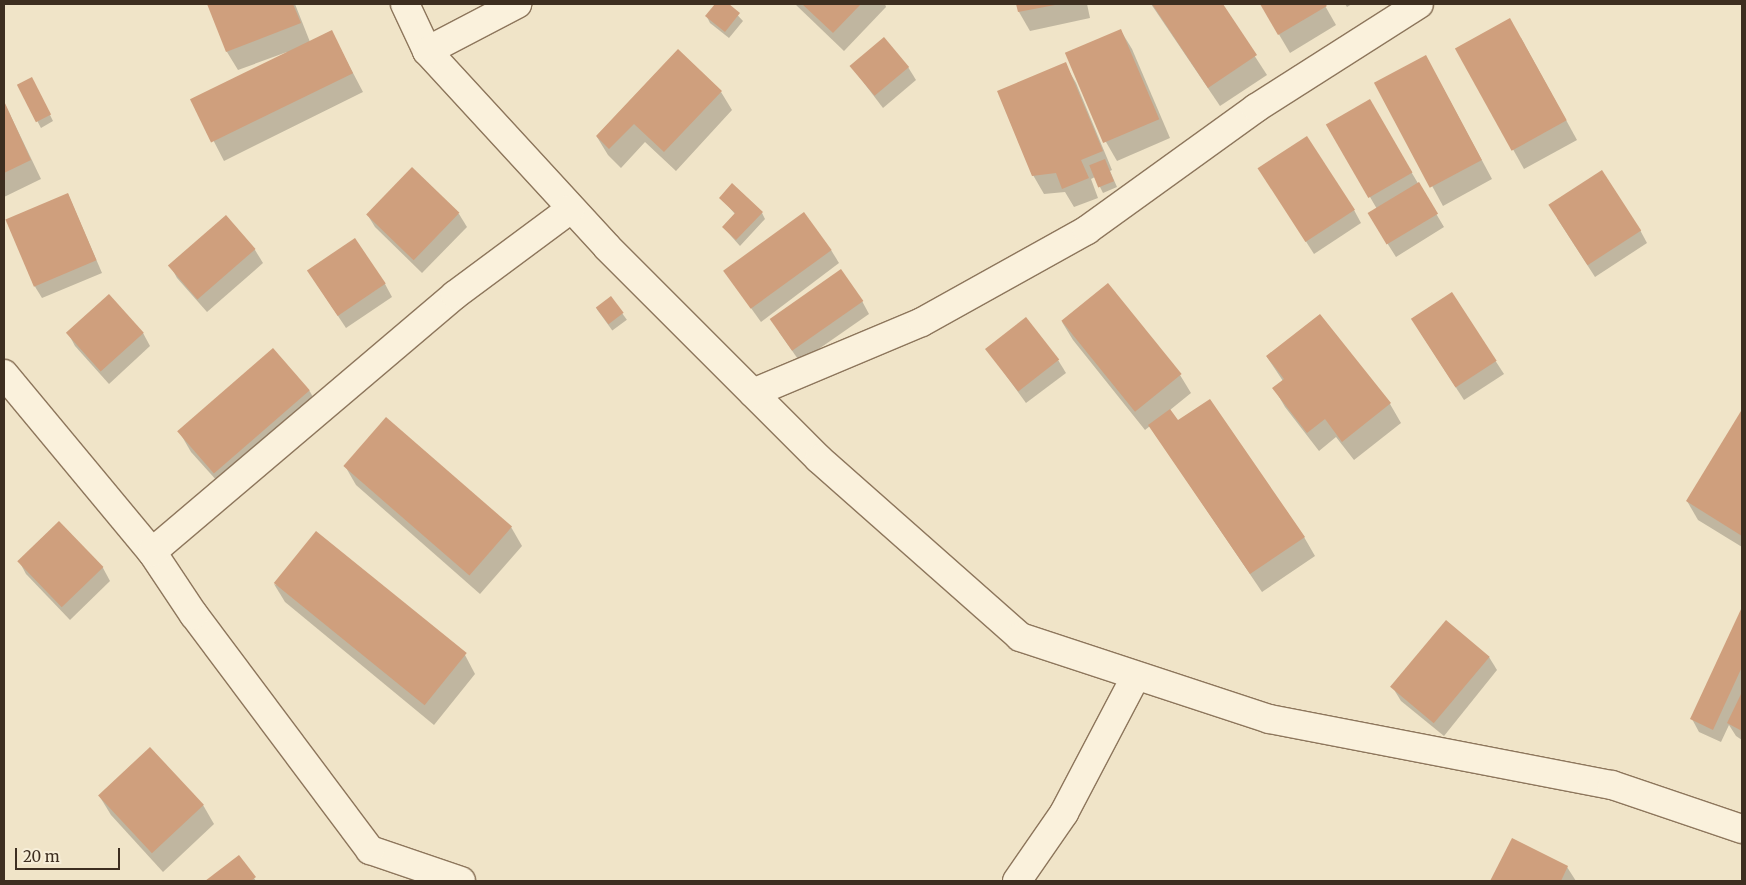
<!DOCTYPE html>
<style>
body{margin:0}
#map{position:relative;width:1746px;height:885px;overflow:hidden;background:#f0e4c8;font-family:Merriweather,serif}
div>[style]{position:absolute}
.shadow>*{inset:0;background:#0003;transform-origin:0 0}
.building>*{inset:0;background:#cf9f7d;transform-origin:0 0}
.roads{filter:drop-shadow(1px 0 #8d765c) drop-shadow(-1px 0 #8d765c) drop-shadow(0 1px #8d765c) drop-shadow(0 -1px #8d765c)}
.minor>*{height:28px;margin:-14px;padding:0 14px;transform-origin:14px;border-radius:14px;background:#faf1dc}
span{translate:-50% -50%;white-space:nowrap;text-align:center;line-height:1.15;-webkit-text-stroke:4px #f7eed8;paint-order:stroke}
.frame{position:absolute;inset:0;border:5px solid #3d2e20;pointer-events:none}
.scale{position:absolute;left:15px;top:848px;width:105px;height:22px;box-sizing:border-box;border:2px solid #3d2e20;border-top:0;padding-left:6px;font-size:15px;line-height:18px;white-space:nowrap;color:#3d2e20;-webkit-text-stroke:4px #f7eed8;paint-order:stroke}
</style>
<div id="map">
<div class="shadow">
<i style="clip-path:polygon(209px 4px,295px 4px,310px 42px,331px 31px,363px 92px,224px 161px,193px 101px,288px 53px,287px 52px,238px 70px,227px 52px)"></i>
<i style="clip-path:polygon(717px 4px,727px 4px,743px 21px,729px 38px,710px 23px,707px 17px)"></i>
<i style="clip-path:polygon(795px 4px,885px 4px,886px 7px,844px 51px)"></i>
<i style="clip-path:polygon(1018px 4px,1087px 4px,1090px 18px,1030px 31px,1019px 12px)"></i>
<i style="clip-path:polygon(1151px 4px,1221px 4px,1267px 75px,1220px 106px)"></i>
<i style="clip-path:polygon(1261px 4px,1324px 4px,1336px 25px,1290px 53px)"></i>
<i style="clip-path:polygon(1345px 4px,1352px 4px,1347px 7px)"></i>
<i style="clip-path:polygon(1121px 31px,1132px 49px,1170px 138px,1117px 161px,1106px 142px)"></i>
<i style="clip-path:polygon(1521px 38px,1577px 140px,1524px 169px,1457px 49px)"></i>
<i style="clip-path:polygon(1065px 64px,1076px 83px,1112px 170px,1110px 171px,1117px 187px,1103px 193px,1095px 177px,1091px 179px,1098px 198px,1074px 207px,1065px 192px,1044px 194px,1033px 175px)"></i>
<i style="clip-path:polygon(851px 66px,908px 67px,916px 80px,883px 108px)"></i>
<i style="clip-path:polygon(1436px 75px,1492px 179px,1443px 206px,1376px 83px)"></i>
<i style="clip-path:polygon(18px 85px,35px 85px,53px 121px,41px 128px)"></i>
<i style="clip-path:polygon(721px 92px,732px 110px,676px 171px,645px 142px,621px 168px,608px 155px,597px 137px)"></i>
<i style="clip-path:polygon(1369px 101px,1444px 227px,1396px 257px,1377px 227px,1377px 209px,1328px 125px)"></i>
<i style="clip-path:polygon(4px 102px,41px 179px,4px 197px)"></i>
<i style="clip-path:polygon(1267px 181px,1354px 210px,1361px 223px,1314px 254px)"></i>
<i style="clip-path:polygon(68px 194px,102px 273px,42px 298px,34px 285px)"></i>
<i style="clip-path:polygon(721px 198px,762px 213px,765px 219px,740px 246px,723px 227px,735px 214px)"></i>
<i style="clip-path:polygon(367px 214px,459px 214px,467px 227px,422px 273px,375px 227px)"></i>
<i style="clip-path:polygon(226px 216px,255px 250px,263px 263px,207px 312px,177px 278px,170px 265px)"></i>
<i style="clip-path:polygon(1557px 218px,1640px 230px,1647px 243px,1595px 277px)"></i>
<i style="clip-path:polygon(831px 250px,839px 263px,761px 322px,725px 272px)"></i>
<i style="clip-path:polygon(316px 283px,385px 284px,392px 297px,346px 328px)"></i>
<i style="clip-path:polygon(1452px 294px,1504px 374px,1464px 400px,1420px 332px)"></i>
<i style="left:611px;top:298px;width:27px;height:18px;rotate:54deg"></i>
<i style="clip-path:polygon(862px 301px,869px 314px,800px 362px,779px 332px)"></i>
<i style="clip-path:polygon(1320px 315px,1390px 404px,1401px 423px,1354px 460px,1336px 437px,1319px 451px,1285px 407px,1274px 388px,1283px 381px,1267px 357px)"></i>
<i style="clip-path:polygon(1062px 322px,1180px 375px,1191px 393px,1170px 410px,1178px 422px,1304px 537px,1315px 556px,1262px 592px,1150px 426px,1145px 430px,1073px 340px)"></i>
<i style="clip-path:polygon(68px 333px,143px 333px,150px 346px,109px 384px,75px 346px)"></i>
<i style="clip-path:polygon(987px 349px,1058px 360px,1066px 373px,1026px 403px)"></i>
<i style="clip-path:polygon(309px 390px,320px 409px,227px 492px,191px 452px,180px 433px)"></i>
<i style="clip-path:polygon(1741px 413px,1742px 414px,1742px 547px,1698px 520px,1687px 501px)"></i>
<i style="clip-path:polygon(345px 466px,511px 527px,522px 546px,480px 594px,356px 485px)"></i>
<i style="clip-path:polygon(59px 522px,103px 568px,110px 581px,70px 620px,26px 574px,19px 561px)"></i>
<i style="clip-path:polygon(274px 584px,465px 655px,475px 674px,434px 725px,285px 602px)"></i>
<i style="clip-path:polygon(1742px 610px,1742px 740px,1736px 736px,1729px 725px,1721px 742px,1699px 732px,1692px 719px)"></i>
<i style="clip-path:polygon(1489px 657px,1497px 670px,1444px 736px,1401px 701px,1393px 688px)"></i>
<i style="clip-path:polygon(100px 797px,203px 805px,214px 824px,163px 872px,111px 815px)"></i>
<i style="clip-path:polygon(1512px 840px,1567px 867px,1576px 881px,1492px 881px)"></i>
<i style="clip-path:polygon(239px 857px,256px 881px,207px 881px)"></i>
</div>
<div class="building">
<i style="clip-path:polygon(207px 4px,293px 4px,301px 23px,226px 52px)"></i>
<i style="clip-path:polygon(715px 4px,729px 4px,740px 13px,725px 32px,705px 16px)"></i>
<i style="clip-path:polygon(802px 4px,861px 4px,833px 33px)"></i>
<i style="clip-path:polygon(1016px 4px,1055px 4px,1055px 5px,1018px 12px)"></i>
<i style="clip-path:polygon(1152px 4px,1223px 4px,1257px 55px,1208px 88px)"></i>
<i style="clip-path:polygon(1260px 4px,1325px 4px,1327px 6px,1278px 35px)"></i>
<i style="left:1510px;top:18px;width:117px;height:63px;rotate:61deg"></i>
<i style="left:1121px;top:29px;width:98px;height:61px;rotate:67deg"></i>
<i style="left:332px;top:30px;width:48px;height:158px;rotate:64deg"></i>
<i style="left:884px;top:37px;width:39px;height:45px;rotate:50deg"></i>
<i style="clip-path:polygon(678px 49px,722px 91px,664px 152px,634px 124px,609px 149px,596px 136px)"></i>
<i style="left:1426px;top:55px;width:119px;height:59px;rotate:62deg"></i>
<i style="clip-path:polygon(1066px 62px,1103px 151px,1081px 160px,1089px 178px,1062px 189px,1056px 173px,1032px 176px,997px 91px)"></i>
<i style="left:32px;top:77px;width:42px;height:17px;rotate:63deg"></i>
<i style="left:1370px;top:99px;width:85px;height:51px;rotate:60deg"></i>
<i style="clip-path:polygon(4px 101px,31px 160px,4px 173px)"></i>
<i style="left:1307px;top:136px;width:88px;height:59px;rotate:57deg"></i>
<i style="left:1105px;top:159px;width:24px;height:17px;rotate:68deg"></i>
<i style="left:412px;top:167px;width:66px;height:66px;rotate:44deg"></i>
<i style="left:1602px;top:170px;width:72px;height:64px;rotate:57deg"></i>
<i style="left:1419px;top:182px;width:37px;height:60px;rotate:59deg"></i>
<i style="clip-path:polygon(732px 183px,763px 212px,736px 240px,722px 227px,735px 213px,719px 198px)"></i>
<i style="left:68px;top:193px;width:73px;height:68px;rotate:67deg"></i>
<i style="left:804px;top:212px;width:47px;height:100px;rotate:54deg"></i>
<i style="left:226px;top:215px;width:45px;height:77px;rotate:49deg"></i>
<i style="left:355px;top:238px;width:55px;height:58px;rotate:56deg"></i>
<i style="left:841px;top:269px;width:39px;height:87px;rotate:55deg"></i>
<i style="left:1108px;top:283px;width:117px;height:60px;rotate:51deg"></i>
<i style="left:1452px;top:292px;width:82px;height:49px;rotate:57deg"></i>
<i style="left:109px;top:294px;width:52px;height:58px;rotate:48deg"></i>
<i style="left:611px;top:296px;width:21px;height:19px;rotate:53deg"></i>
<i style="clip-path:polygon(1320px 314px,1391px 403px,1342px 442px,1325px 419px,1307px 433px,1272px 388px,1284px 379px,1266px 356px)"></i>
<i style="left:1026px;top:317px;width:54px;height:52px;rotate:52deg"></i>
<i style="left:273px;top:348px;width:56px;height:127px;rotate:49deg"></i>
<i style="clip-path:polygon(1210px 399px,1305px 537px,1250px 574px,1148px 425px,1170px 409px,1178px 420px)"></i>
<i style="clip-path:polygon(1741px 411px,1742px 412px,1742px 536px,1686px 501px)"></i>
<i style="left:386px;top:417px;width:167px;height:65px;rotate:41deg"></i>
<i style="left:59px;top:521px;width:64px;height:58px;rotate:46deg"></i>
<i style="left:316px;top:531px;width:194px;height:67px;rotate:39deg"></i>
<i style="clip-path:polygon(1742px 607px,1742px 667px,1713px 730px,1690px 719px)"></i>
<i style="left:1446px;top:620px;width:57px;height:87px;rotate:40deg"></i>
<i style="clip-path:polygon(1742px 692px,1742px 731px,1727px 723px)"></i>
<i style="left:150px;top:747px;width:79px;height:71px;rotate:47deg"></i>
<i style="clip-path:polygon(1512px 838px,1568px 866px,1561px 881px,1490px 881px)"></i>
<i style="clip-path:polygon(239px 855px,256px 877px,251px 881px,205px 881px)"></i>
</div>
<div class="roads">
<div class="minor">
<i style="left:405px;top:4px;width:52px;rotate:64.9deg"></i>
<i style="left:427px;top:51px;width:266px;rotate:47.4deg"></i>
<i style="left:607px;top:247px;width:300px;rotate:45deg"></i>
<i style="left:819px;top:459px;width:268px;rotate:41.5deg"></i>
<i style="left:1020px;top:637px;width:262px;rotate:18.2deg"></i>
<i style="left:1269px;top:719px;width:349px;rotate:10.9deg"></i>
<i style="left:1612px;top:785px;width:137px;rotate:18.7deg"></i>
<i style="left:427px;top:51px;width:102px;rotate:-27.6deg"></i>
<i style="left:4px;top:374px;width:231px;rotate:50.3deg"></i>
<i style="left:753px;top:393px;width:183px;rotate:-22.8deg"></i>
<i style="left:922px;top:322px;width:189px;rotate:-29.1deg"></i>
<i style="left:1087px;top:230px;width:208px;rotate:-35.8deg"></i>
<i style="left:1256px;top:108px;width:193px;rotate:-32.5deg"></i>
<i style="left:461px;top:881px;width:96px;rotate:-161.2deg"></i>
<i style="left:370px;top:850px;width:294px;rotate:-126.8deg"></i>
<i style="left:194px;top:615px;width:76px;rotate:-123.7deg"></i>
<i style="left:152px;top:552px;width:397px;rotate:-40.3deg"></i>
<i style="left:455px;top:295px;width:144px;rotate:-36.6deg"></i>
<i style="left:1017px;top:881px;width:83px;rotate:-55.3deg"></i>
<i style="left:1064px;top:813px;width:155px;rotate:-62.3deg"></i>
</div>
</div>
<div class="frame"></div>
<div class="scale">20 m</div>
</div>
